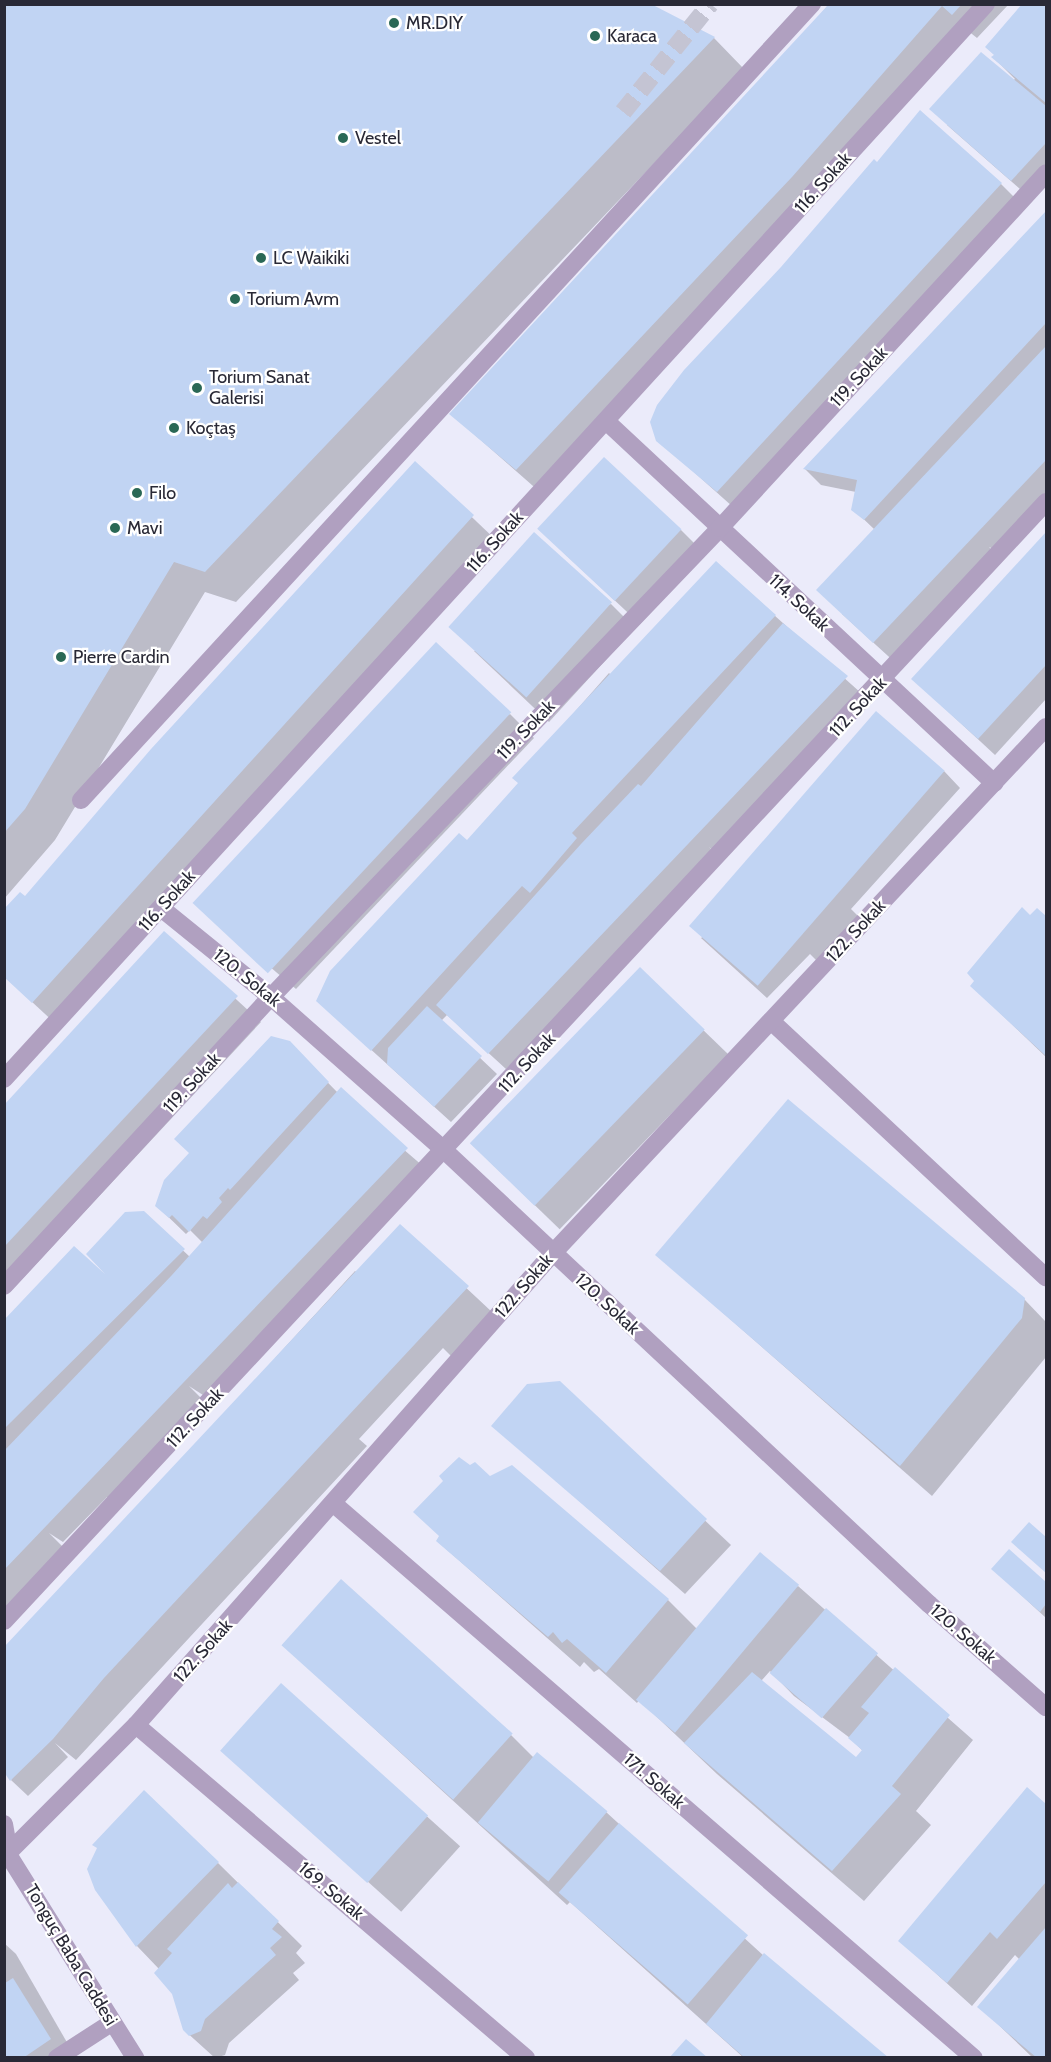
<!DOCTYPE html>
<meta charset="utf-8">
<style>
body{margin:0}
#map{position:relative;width:1051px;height:2062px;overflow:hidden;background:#ebebfa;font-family:Cabin,sans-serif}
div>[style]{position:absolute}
.shadow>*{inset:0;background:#0003;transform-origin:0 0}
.building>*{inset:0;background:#c1d4f3;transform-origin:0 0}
.minor-tunnel>*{height:18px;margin-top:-9px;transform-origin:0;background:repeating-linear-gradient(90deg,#c4c4d3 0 18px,transparent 0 27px)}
.minor>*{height:18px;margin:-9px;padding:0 9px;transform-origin:9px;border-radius:9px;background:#b0a0c0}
.dots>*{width:16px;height:16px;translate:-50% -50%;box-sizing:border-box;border:3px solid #fff;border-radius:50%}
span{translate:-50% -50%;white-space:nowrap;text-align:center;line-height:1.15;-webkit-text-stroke:4.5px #fff;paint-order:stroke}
.poi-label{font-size:18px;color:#292936}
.left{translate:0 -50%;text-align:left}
.street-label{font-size:18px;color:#292936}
.frame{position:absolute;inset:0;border:6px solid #292936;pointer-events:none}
</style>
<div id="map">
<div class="shadow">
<i style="clip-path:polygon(4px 4px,714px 38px,744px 69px,236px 602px,205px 592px,55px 840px,4px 899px)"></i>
<i style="clip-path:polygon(829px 4px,1009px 4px,977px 38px,967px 30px,541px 493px,451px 414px,777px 66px)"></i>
<i style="clip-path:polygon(1024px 4px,1046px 4px,1046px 176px,1028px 196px,947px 125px,1015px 79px,993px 57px)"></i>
<i style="clip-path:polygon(877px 164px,1001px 184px,1025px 208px,742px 515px,658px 440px)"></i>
<i style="clip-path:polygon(1046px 214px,1046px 505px,996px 550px,989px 547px,1001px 559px,899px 666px,842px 614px,874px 529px,853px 509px,856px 492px,821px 485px,805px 469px)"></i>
<i style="clip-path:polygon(415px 463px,497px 541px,58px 1026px,4px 976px,25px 898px)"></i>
<i style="clip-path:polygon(681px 530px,705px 554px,640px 624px,564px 553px)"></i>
<i style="clip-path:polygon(1046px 536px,1046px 699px,995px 755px,913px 679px)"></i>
<i style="clip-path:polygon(716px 563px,871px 702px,713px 851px,709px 847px,719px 860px,506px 1069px,447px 1015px,441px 1021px,497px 1074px,451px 1122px,335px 1017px,467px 842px,519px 784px,565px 723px,609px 673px,617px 681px)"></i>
<i style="clip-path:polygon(611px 604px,635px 628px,549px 722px,474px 651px)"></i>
<i style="clip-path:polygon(510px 714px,534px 738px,296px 989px,196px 904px)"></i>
<i style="clip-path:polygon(944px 771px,960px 788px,851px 909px,859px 917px,818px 962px,810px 954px,767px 998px,701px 938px)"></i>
<i style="clip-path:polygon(1037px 910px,1046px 918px,1046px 1057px,972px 986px)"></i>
<i style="clip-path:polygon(164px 933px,261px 1022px,11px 1291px,4px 1285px,4px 1108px)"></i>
<i style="left:640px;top:969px;width:123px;height:243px;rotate:44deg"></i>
<i style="clip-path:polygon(289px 1043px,338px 1093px,431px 1173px,203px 1395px,189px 1386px,208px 1405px,115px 1504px,107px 1497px,63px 1542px,49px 1533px,68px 1552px,4px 1621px,4px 1322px,119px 1289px,143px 1213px,190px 1257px,203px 1243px,190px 1230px,186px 1234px,157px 1206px)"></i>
<i style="clip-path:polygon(400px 1226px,492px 1312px,451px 1356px,443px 1348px,359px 1439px,367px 1446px,76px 1760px,55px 1743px,68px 1757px,28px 1796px,11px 1780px,276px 1357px,355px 1271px,361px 1276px)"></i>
<i style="clip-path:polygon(657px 1255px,1024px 1299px,1046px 1322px,1046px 1357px,932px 1496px)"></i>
<i style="clip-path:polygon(559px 1383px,731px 1545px,685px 1594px,493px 1425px)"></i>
<i style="clip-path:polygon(evenodd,490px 1478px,668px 1600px,698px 1630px,798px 1586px,973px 1740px,916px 1811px,931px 1825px,864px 1901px,717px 1774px,639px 1700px,637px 1703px,599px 1669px,594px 1672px,584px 1662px,580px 1667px,437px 1541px,490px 1478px,770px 1671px,794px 1696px,850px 1738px,863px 1751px,864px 1765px,761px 1681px,770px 1671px)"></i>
<i style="clip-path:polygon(1009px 1551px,1046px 1584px,1046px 1618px,993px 1569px)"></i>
<i style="clip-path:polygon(285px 1647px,511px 1735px,534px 1758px,537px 1754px,606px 1812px,764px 1956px,887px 2058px,744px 2058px,570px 1902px,567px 1905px)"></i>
<i style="left:281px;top:1685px;width:241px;height:88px;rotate:42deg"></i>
<i style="clip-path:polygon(1027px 1789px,1046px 1806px,1046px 2058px,1033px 2058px,980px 2007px,1020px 1960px,1015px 1955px,972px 2006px,900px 1941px)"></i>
<i style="clip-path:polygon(218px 1863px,302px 1946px,296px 1953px,305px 1963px,293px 1973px,299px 1980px,229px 2043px,225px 2055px,215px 2058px,184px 2030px,173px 1993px,159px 1969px,137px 1946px,97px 1890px)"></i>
<i style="clip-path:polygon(4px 1943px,16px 1954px,76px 2058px,4px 2058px)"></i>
</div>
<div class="building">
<i style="clip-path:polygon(4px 4px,651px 4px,715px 37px,205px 572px,174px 562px,25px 809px,4px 833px)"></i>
<i style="clip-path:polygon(829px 4px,962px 4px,952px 15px,942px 6px,792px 177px,516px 470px,449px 414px)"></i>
<i style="clip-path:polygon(1022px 4px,1046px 4px,1046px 103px,991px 57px,994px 55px,985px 47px)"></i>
<i style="clip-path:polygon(981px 52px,1046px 106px,1046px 143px,1011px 181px,929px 109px)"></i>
<i style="clip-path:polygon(920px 110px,1002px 183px,717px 492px,656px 441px,650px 422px,657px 405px,684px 370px,781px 267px,874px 159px,877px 162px)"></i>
<i style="clip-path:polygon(1046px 211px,1046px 323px,864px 520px,851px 510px,857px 480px,803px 469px)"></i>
<i style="clip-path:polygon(1046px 346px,1046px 460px,873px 643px,816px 590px)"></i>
<i style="left:604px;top:457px;width:106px;height:98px;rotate:43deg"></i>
<i style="clip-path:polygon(415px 461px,474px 515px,32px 1003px,4px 977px,4px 909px,20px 892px,25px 896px,151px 749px)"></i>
<i style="left:534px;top:532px;width:105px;height:128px;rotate:42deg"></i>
<i style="clip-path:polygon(1046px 532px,1046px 665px,978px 739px,911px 679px)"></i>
<i style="clip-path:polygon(716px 561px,776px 615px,572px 833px,577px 838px,530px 893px,522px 886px,371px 1051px,316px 1001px,330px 971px,459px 833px,467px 840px,518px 783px,512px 778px)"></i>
<i style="clip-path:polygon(783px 623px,848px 676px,488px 1054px,436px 1005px,581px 844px,638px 784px,641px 786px)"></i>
<i style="left:436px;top:642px;width:103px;height:357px;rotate:43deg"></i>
<i style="left:876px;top:711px;width:91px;height:285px;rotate:41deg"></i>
<i style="clip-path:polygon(1022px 907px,1030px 915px,1037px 908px,1046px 916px,1046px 1056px,970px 986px,974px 981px,967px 973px)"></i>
<i style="clip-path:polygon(164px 931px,238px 996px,4px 1247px,4px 1105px)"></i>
<i style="left:640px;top:967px;width:90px;height:245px;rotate:44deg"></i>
<i style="clip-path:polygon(427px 1006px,482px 1056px,434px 1107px,387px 1064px,388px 1048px)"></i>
<i style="clip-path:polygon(271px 1036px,290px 1041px,329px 1082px,230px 1190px,228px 1188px,219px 1198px,222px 1202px,207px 1219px,203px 1216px,189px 1232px,172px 1215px,169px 1218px,155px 1206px,164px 1180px,189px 1153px,174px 1139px)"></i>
<i style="clip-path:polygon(341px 1087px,408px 1148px,4px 1570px,4px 1451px,172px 1275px)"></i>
<i style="clip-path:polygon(788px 1099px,1025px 1298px,1022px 1318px,900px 1466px,655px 1255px)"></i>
<i style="clip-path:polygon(144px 1211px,185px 1249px,4px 1429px,4px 1320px,74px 1246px,105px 1274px,86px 1254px,125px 1212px)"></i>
<i style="clip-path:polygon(400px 1224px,469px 1286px,104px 1678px,53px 1739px,10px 1781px,4px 1772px,4px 1647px)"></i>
<i style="clip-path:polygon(560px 1381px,707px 1519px,660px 1571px,491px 1426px,527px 1384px)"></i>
<i style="clip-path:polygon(459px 1457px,470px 1465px,475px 1462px,490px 1476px,512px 1465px,669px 1599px,606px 1673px,567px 1639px,562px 1643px,553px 1632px,548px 1637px,436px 1541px,439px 1536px,413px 1512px,443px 1481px,439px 1476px)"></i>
<i style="clip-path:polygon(1029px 1522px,1046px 1537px,1046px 1573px,1011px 1542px)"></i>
<i style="clip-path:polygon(1009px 1549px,1046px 1582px,1046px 1604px,1040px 1612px,991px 1569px)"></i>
<i style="left:760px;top:1552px;width:51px;height:193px;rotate:40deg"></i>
<i style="left:341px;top:1579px;width:231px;height:89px;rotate:42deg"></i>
<i style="left:826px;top:1608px;width:69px;height:86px;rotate:41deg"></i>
<i style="clip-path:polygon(895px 1667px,950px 1715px,892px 1786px,901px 1794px,832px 1871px,684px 1743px,752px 1672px,856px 1757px,862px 1750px,848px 1738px,869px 1713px,861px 1707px)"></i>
<i style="left:281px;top:1683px;width:198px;height:91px;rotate:42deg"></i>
<i style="left:537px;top:1752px;width:92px;height:92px;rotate:40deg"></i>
<i style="clip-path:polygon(1027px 1787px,1046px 1804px,1046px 1882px,997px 1939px,990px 1932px,947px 1983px,898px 1941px)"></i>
<i style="clip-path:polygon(144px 1790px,219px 1862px,136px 1947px,95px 1890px,87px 1869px,97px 1848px,92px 1845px)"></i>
<i style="left:619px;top:1823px;width:171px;height:92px;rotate:41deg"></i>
<i style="clip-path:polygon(238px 1882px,279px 1921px,272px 1929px,282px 1937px,270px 1948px,276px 1955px,205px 2019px,201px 2031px,189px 2036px,183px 2030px,172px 1994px,154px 1973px,172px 1953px,167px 1949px,228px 1883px,232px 1888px)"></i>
<i style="clip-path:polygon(1046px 1927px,1046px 2058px,1037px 2058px,977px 2007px)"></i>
<i style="clip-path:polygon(764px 1953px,889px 2058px,745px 2058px,706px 2024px)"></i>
<i style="clip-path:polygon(13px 1978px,51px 2039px,23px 2058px,5px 2058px,5px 1983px)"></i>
<i style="clip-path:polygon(686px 2039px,708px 2058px,669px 2058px)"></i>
</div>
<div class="minor-tunnel">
<i style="left:623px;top:112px;width:139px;rotate:-51.1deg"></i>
</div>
<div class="minor">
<i style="left:606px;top:421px;width:531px;rotate:43.01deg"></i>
<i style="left:81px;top:800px;width:1081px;rotate:-47.44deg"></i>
<i style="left:161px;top:908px;width:141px;rotate:39deg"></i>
<i style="left:271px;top:997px;width:232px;rotate:41.5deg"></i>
<i style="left:445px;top:1151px;width:663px;rotate:43.11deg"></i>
<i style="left:929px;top:1604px;width:156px;rotate:41.4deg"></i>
<i style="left:771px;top:1021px;width:376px;rotate:43deg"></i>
<i style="left:4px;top:1079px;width:1456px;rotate:-47.59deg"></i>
<i style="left:4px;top:1286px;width:393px;rotate:-47.3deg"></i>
<i style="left:271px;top:997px;width:649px;rotate:-46.25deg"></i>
<i style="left:720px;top:528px;width:482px;rotate:-47.4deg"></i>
<i style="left:334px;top:1504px;width:846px;rotate:40.88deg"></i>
<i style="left:4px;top:1621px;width:1529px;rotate:-47.04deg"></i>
<i style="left:136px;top:1725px;width:513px;rotate:40.49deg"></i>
<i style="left:4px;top:1824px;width:28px;rotate:80deg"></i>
<i style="left:4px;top:1848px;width:248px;rotate:58deg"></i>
<i style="left:9px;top:1852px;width:180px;rotate:-45deg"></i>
<i style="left:136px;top:1725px;width:630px;rotate:-48.54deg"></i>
<i style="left:553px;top:1253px;width:721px;rotate:-46.85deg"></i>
<i style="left:57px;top:2058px;width:64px;rotate:-32.9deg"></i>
</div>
<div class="dots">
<i style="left:394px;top:23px;background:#2a6855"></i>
<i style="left:595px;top:36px;background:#2a6855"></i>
<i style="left:343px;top:138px;background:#2a6855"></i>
<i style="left:261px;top:258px;background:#2a6855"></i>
<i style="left:235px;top:299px;background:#2a6855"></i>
<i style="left:197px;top:388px;background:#2a6855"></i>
<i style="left:174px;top:428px;background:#2a6855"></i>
<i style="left:137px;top:493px;background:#2a6855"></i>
<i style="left:115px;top:528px;background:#2a6855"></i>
<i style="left:61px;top:657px;background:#2a6855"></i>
</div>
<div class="poi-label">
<span class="left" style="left:406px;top:23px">MR.DIY</span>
<span class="left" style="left:607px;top:36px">Karaca</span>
<span class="left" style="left:355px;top:138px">Vestel</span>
<span class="left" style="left:273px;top:258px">LC Waikiki</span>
<span class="left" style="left:247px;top:299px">Torium Avm</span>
<span class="left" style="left:209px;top:388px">Torium Sanat<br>Galerisi</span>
<span class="left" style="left:186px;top:428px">Koçtaş</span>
<span class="left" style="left:149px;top:493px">Filo</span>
<span class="left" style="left:127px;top:528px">Mavi</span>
<span class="left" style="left:73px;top:657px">Pierre Cardin</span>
</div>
<div class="street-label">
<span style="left:823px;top:183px;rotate:-48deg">116. Sokak</span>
<span style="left:859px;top:377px;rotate:-47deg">119. Sokak</span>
<span style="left:495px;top:542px;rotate:-48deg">116. Sokak</span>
<span style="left:799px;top:603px;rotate:43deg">114. Sokak</span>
<span style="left:858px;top:707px;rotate:-47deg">112. Sokak</span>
<span style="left:526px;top:730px;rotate:-46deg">119. Sokak</span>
<span style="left:167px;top:901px;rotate:-48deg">116. Sokak</span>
<span style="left:856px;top:931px;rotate:-47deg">122. Sokak</span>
<span style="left:247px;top:978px;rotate:39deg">120. Sokak</span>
<span style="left:527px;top:1063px;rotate:-47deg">112. Sokak</span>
<span style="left:192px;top:1083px;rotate:-47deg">119. Sokak</span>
<span style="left:524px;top:1286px;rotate:-49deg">122. Sokak</span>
<span style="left:607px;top:1304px;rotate:43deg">120. Sokak</span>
<span style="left:195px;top:1418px;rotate:-47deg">112. Sokak</span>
<span style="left:963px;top:1634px;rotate:41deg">120. Sokak</span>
<span style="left:203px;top:1651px;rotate:-48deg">122. Sokak</span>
<span style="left:654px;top:1781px;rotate:41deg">171. Sokak</span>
<span style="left:331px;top:1891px;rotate:40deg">169. Sokak</span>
<span style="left:71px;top:1955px;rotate:59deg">Tonguç Baba Caddesi</span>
</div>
<div class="frame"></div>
</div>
